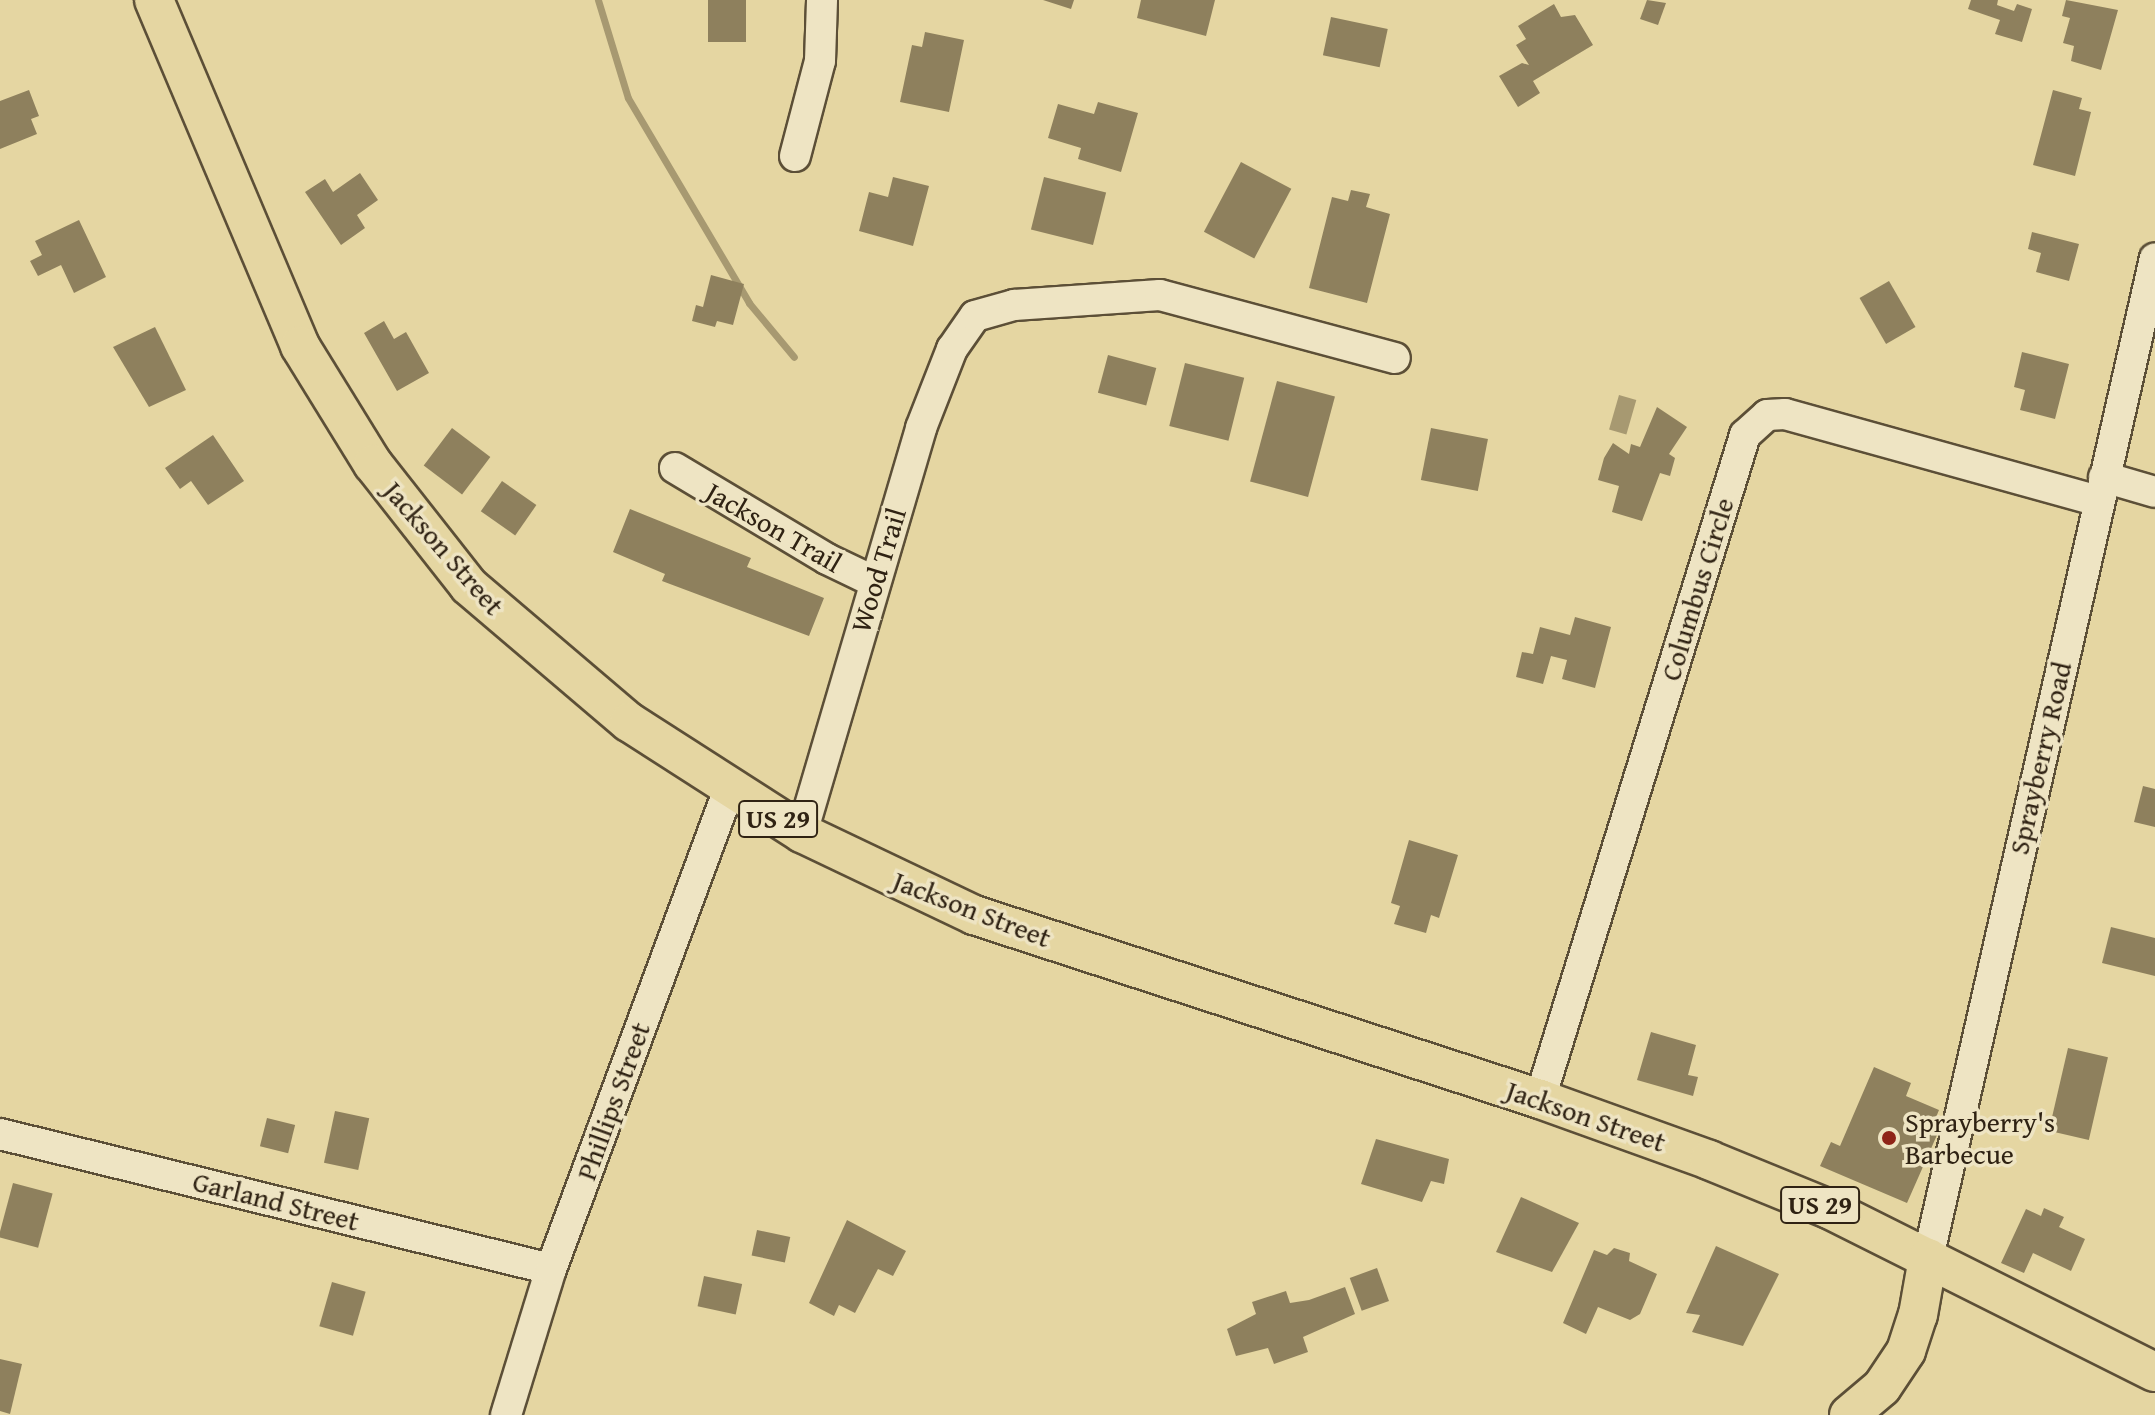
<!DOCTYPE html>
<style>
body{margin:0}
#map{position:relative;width:2155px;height:1415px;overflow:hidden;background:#e5d6a2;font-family:"Gentium Book Plus",serif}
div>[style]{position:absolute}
.water>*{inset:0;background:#a79971;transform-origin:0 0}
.stream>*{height:7px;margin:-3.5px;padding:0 3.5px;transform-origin:3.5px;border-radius:3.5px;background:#a79971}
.building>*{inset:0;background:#8e805d;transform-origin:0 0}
.roads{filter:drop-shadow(2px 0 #5c4f37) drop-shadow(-2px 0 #5c4f37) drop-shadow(0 2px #5c4f37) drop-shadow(0 -2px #5c4f37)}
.minor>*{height:30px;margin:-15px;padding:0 15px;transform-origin:15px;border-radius:15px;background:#eee4c3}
.major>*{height:38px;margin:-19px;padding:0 19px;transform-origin:19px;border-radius:19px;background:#e5d6a2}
.dots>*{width:22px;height:22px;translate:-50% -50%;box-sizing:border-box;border:4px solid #eee4c3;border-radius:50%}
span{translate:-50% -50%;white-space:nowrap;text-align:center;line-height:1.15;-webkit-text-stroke:7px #eee4c3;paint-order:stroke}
.shield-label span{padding:2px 6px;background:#eee4c3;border:2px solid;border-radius:6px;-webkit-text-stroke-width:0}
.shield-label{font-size:26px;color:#2f2213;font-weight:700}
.street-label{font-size:28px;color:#2f2213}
.poi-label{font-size:28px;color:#2f2213}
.left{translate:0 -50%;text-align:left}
</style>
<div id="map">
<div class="water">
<i style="left:1619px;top:395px;width:18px;height:36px;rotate:16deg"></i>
</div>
<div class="stream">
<i style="left:598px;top:0;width:102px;rotate:73deg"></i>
<i style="left:628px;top:98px;width:238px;rotate:59.4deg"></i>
<i style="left:749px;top:303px;width:70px;rotate:50.2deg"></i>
</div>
<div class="building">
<i style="left:708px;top:0;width:38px;height:42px"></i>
<i style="clip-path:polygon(1043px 0,1074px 0,1071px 9px)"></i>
<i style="clip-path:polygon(1141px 0,1215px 0,1206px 36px,1137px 18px)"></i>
<i style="clip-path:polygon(1647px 0,1666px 3px,1658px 25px,1640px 19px)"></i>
<i style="clip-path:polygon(1971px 0,1998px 0,1997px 5px,2014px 11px,2017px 4px,2032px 9px,2022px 42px,1995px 34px,2000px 20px,1968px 9px)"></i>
<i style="clip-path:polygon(2066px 0,2118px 10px,2101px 70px,2071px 61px,2074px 46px,2063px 43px,2070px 18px,2062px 16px)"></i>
<i style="clip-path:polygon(1554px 4px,1561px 17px,1575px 15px,1593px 45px,1533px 81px,1540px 93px,1518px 107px,1499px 76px,1522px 63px,1529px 65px,1516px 45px,1526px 39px,1518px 26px)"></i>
<i style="left:1331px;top:17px;width:58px;height:39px;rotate:12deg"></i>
<i style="clip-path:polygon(925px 32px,964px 40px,949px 112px,900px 102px,912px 45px,922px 47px)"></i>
<i style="clip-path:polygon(29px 90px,39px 116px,31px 119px,37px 134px,0 149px,0 101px)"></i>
<i style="clip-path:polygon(2053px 90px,2082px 98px,2079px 109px,2091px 112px,2075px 176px,2033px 165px)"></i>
<i style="clip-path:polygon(1098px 102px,1138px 113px,1121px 172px,1078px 159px,1081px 148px,1048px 138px,1058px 104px,1094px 114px)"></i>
<i style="left:1241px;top:162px;width:57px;height:79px;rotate:28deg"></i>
<i style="clip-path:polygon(360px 173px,378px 200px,357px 215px,365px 228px,341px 245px,305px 192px,325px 179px,333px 192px)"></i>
<i style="clip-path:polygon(893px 177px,929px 186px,913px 246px,859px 231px,869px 192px,888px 197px)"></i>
<i style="left:1044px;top:177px;width:64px;height:54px;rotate:14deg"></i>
<i style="clip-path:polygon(1351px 190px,1370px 194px,1366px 207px,1390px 214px,1367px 303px,1309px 288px,1332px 197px,1348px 201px)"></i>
<i style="clip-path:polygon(79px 220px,106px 277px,74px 293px,61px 265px,38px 276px,30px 261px,42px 255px,35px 241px)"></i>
<i style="clip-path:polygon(2032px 232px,2079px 244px,2069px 281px,2036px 272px,2041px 253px,2028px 249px)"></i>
<i style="clip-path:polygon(711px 275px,744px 284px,733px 325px,717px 321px,715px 327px,692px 321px,696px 305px,703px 307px)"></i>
<i style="left:1889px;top:281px;width:53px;height:34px;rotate:60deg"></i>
<i style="clip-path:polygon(384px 321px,394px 339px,406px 332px,429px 373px,397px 391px,364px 333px)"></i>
<i style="clip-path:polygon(155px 327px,186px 390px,149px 407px,113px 347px)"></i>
<i style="clip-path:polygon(2022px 352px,2069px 364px,2055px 419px,2020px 410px,2025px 390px,2014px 387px)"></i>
<i style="left:1108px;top:355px;width:50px;height:39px;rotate:15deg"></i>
<i style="left:1185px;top:363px;width:61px;height:65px;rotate:14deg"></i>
<i style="left:1277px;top:381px;width:60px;height:104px;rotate:15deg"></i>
<i style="clip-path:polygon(1657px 407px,1687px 427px,1669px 454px,1675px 458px,1670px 476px,1660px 473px,1642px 521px,1612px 512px,1619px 486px,1598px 480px,1604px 458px,1613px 443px,1629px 454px,1631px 444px,1640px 447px)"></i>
<i style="left:452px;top:428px;width:48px;height:47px;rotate:37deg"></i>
<i style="left:1431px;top:428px;width:58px;height:53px;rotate:11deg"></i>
<i style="clip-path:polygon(213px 435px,244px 481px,208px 505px,191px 481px,180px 489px,165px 468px)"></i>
<i style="left:502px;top:481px;width:42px;height:37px;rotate:35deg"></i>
<i style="clip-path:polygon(630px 509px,751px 558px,747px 567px,824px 598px,809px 636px,662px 581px,665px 574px,613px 552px)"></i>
<i style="clip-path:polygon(1575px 617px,1611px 627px,1595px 688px,1562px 679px,1567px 660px,1551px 656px,1543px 684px,1516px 677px,1522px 652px,1533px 654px,1540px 627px,1570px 635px)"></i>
<i style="clip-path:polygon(2143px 786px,2155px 789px,2155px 827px,2134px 822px)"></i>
<i style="clip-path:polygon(1409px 840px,1458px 855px,1439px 918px,1431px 915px,1426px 933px,1394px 924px,1400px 906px,1391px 903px)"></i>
<i style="clip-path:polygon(2111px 927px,2155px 938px,2155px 976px,2102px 963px)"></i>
<i style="clip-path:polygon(1651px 1032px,1696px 1045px,1688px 1075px,1698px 1077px,1693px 1096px,1637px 1080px)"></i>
<i style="left:2068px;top:1048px;width:41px;height:85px;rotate:13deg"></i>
<i style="clip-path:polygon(1874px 1067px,1911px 1083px,1906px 1096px,1939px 1110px,1930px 1132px,1937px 1135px,1907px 1203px,1820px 1166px,1831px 1142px,1840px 1146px)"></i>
<i style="left:335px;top:1111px;width:35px;height:53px;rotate:12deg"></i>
<i style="left:267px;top:1118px;width:29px;height:29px;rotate:14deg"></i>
<i style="clip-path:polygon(1376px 1139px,1449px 1159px,1444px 1184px,1431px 1181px,1422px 1202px,1361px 1184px)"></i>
<i style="left:13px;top:1183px;width:41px;height:56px;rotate:15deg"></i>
<i style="clip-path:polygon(1521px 1197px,1579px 1223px,1552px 1272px,1496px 1252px)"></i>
<i style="clip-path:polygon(2044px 1208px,2064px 1217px,2059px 1227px,2085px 1239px,2071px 1271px,2033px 1253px,2024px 1273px,2001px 1263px,2026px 1209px,2041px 1216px)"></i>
<i style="clip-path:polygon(847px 1220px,906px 1251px,893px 1276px,878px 1269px,855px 1313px,839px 1305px,834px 1316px,809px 1303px)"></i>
<i style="left:757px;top:1230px;width:34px;height:26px;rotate:12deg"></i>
<i style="clip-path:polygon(1716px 1246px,1779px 1274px,1743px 1346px,1692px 1332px,1700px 1315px,1686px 1313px)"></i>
<i style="clip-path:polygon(1614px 1248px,1630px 1253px,1629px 1261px,1657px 1274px,1640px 1314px,1630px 1320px,1598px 1307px,1586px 1334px,1563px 1323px,1594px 1250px,1607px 1255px)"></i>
<i style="left:1377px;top:1268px;width:35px;height:29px;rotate:70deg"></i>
<i style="left:704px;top:1276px;width:39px;height:31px;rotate:12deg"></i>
<i style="left:332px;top:1282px;width:35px;height:46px;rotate:16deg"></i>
<i style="clip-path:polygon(1345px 1287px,1355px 1314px,1303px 1337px,1308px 1352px,1274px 1364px,1268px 1348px,1236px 1356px,1227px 1329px,1256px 1314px,1252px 1302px,1286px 1291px,1290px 1303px,1309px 1300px)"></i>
<i style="clip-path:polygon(0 1359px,22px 1364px,10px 1414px,0 1411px)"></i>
</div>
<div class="roads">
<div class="minor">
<i style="left:795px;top:156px;width:98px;rotate:-75.3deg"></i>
<i style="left:820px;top:61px;width:61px;rotate:-88.1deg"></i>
<i style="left:675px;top:468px;width:177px;rotate:30.9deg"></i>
<i style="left:827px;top:559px;width:53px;rotate:25.6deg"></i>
<i style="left:2104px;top:477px;width:53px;rotate:16.4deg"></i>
<i style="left:802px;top:833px;width:422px;rotate:-73.6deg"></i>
<i style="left:921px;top:428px;width:85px;rotate:-68.6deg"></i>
<i style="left:952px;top:349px;width:40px;rotate:-55.1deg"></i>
<i style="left:975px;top:316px;width:41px;rotate:-15.8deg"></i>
<i style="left:1014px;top:305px;width:146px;rotate:-3.9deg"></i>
<i style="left:1160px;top:295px;width:243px;rotate:15deg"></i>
<i style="left:1540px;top:1099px;width:695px;rotate:-72.84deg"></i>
<i style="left:1745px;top:435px;width:30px;rotate:-42deg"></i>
<i style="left:1767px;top:415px;width:18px;rotate:-3deg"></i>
<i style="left:1785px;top:414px;width:325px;rotate:15.5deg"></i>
<i style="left:0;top:1134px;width:567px;rotate:13.77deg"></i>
<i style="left:1928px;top:1258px;width:1025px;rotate:-77.21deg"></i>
<i style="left:506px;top:1415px;width:153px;rotate:-72.9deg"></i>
<i style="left:551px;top:1269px;width:512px;rotate:-69.65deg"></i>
</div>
<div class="major">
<i style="left:154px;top:0;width:376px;rotate:67.1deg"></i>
<i style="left:300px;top:346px;width:139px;rotate:58.3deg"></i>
<i style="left:373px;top:464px;width:155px;rotate:51.8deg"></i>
<i style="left:469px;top:586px;width:210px;rotate:40.4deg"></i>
<i style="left:629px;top:722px;width:206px;rotate:32.7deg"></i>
<i style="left:802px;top:833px;width:191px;rotate:25.5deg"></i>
<i style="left:974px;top:915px;width:595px;rotate:18.01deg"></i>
<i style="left:1540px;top:1099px;width:180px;rotate:19.8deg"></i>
<i style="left:1709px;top:1160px;width:130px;rotate:22.2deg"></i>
<i style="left:1829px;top:1209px;width:364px;rotate:26.6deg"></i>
<i style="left:1849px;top:1415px;width:43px;rotate:-40.3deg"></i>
<i style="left:1882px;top:1387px;width:43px;rotate:-56.3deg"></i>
<i style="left:1906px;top:1351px;width:38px;rotate:-72deg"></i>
<i style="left:1918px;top:1315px;width:58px;rotate:-80deg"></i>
</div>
</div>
<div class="dots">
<i style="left:1889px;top:1138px;background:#8f2418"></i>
</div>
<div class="shield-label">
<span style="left:778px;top:819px">US 29</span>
<span style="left:1820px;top:1205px">US 29</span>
</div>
<div class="street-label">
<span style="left:774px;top:527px;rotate:30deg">Jackson Trail</span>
<span style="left:444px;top:548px;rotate:49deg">Jackson Street</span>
<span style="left:878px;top:570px;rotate:-73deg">Wood Trail</span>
<span style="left:1697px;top:589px;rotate:-73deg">Columbus Circle</span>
<span style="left:2040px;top:758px;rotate:-77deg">Sprayberry Road</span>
<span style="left:972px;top:909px;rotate:21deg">Jackson Street</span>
<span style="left:613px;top:1101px;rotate:-70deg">Phillips Street</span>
<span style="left:1586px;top:1116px;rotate:19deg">Jackson Street</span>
<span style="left:276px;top:1201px;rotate:14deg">Garland Street</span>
</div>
<div class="poi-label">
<span class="left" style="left:1905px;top:1138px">Sprayberry's<br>Barbecue</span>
</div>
</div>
